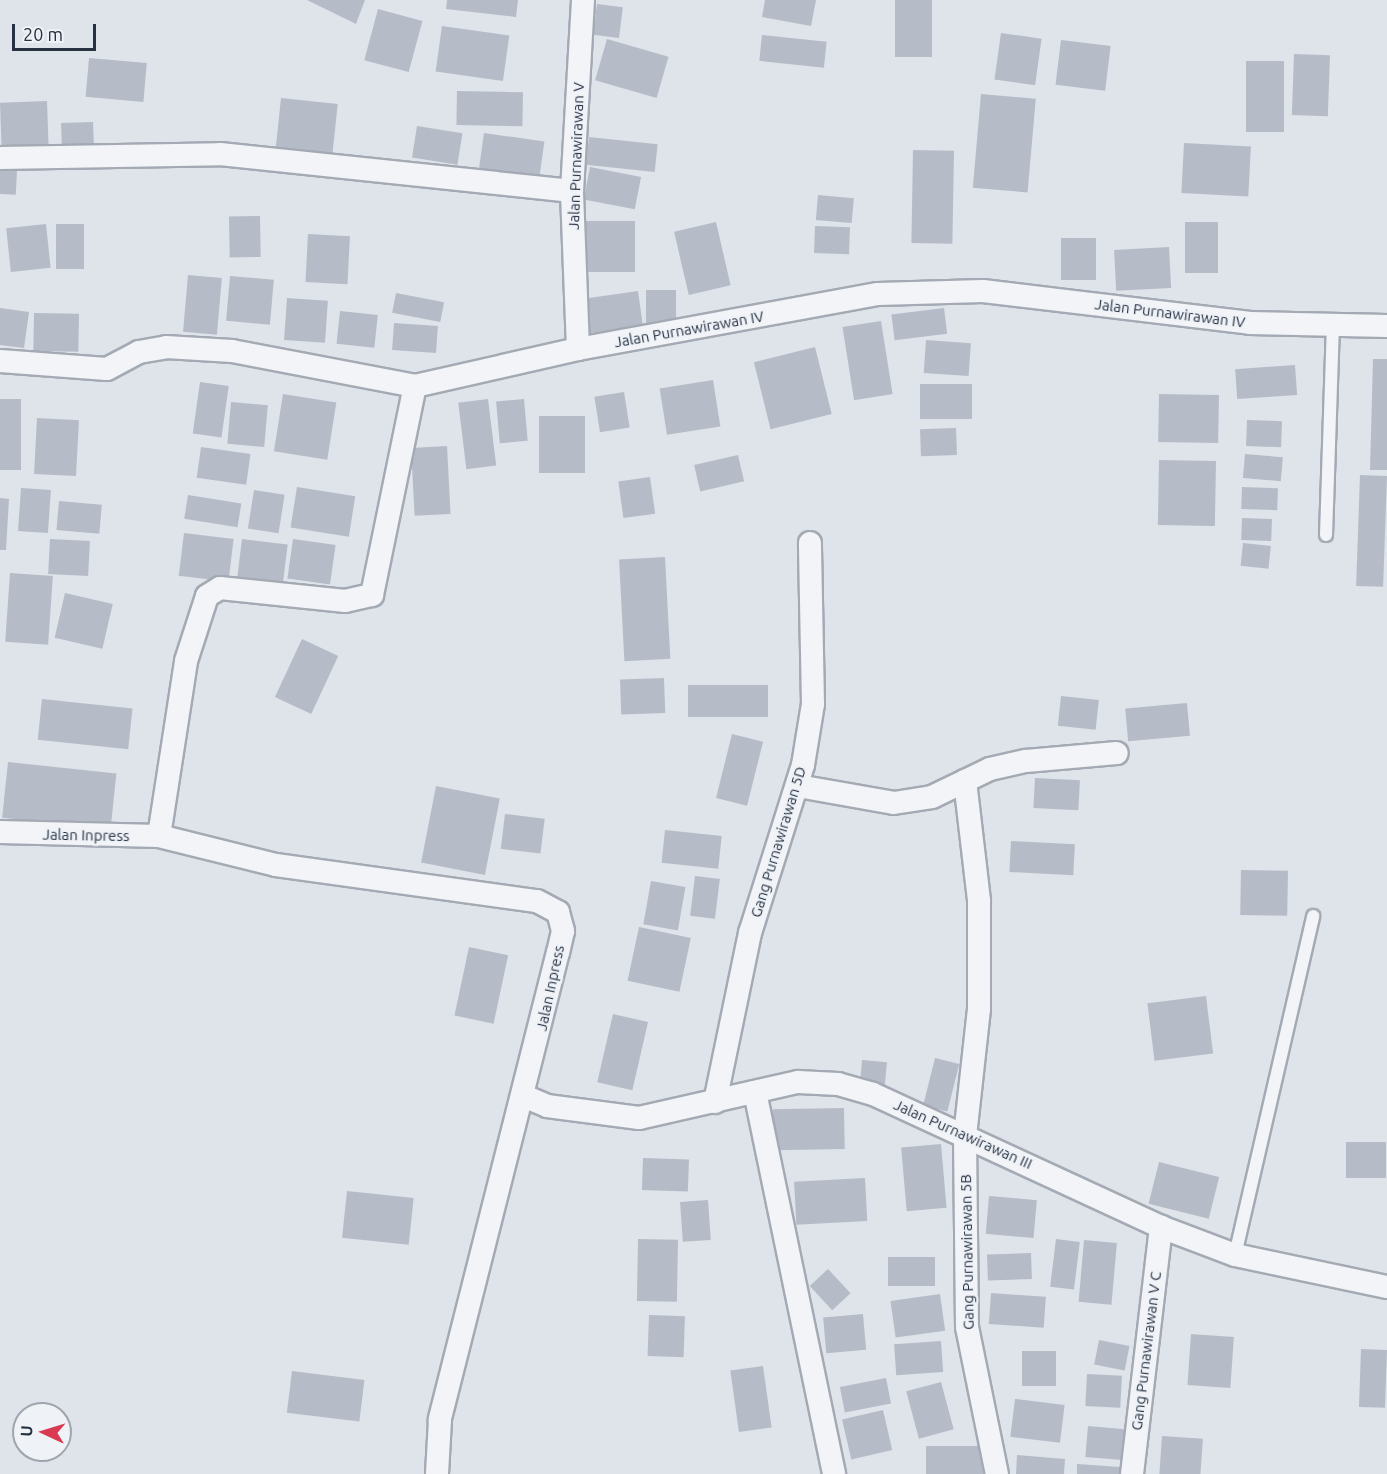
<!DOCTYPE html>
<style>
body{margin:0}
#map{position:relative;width:1387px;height:1474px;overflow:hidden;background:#dfe3ea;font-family:Ubuntu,sans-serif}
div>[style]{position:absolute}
.building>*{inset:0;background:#b6bcc7;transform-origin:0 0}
.roads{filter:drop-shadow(2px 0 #a4aab4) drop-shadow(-2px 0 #a4aab4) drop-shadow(0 2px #a4aab4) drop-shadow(0 -2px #a4aab4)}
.service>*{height:12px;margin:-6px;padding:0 6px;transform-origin:6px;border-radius:6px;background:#f2f4f7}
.minor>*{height:22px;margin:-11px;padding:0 11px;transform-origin:11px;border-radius:11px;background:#f2f4f7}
span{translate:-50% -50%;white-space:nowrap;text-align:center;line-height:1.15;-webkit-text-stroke:4.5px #eff2f7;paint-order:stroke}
.street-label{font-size:15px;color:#263142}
.north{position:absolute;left:12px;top:1402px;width:60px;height:60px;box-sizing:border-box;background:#eff2f7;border:2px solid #9fa5af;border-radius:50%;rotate:274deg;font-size:16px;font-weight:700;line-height:24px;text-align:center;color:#263142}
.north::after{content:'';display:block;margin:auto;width:21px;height:27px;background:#da3952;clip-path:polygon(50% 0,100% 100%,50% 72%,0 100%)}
.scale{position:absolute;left:12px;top:24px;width:84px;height:27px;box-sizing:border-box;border:3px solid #263142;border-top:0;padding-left:8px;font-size:18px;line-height:21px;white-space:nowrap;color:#263142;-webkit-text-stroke:4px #eff2f7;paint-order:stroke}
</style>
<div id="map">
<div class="building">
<i style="clip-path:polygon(307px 0,365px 0,356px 24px)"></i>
<i style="clip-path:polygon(447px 0,518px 0,516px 17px,446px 9px)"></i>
<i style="clip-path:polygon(765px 0,816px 0,811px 26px,762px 17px)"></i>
<i style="left:895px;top:0;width:37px;height:57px"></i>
<i style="left:597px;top:4px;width:26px;height:31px;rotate:7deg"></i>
<i style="left:378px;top:9px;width:46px;height:53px;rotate:15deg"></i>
<i style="left:442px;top:26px;width:68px;height:46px;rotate:8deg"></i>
<i style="left:1001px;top:33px;width:41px;height:47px;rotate:8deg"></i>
<i style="left:762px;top:35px;width:65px;height:26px;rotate:6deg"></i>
<i style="left:607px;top:39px;width:64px;height:43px;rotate:16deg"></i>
<i style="left:1061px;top:40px;width:50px;height:45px;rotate:7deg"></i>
<i style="left:1294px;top:54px;width:36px;height:61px;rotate:2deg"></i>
<i style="left:89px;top:58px;width:58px;height:39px;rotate:5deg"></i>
<i style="left:1246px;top:61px;width:38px;height:71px"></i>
<i style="left:457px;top:91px;width:66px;height:34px;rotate:1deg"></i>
<i style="left:981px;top:94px;width:55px;height:94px;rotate:5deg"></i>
<i style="left:281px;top:98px;width:57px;height:59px;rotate:6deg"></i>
<i style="left:47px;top:101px;width:50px;height:47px;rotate:88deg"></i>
<i style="left:93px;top:122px;width:32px;height:32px;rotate:88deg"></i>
<i style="left:417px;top:126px;width:46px;height:32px;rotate:9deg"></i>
<i style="left:484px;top:133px;width:61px;height:39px;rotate:8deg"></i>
<i style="left:589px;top:137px;width:69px;height:28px;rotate:6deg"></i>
<i style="left:1184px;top:143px;width:67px;height:50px;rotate:3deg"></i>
<i style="left:913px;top:150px;width:41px;height:93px;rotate:1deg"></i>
<i style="left:590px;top:167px;width:52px;height:33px;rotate:11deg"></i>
<i style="left:0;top:170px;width:17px;height:24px;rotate:3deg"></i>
<i style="left:818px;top:195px;width:36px;height:25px;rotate:5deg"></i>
<i style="left:260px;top:216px;width:41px;height:31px;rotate:89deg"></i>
<i style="left:635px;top:221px;width:51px;height:49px;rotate:90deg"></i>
<i style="left:716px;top:222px;width:65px;height:43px;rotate:77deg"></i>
<i style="left:1185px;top:222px;width:33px;height:51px"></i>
<i style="left:46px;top:224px;width:44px;height:40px;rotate:84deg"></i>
<i style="left:56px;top:224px;width:28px;height:45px"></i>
<i style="left:815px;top:226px;width:35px;height:27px;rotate:2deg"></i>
<i style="left:308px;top:234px;width:42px;height:48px;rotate:3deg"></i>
<i style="left:1061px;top:238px;width:35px;height:42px"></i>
<i style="left:1169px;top:247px;width:41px;height:55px;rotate:87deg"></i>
<i style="left:188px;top:275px;width:34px;height:57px;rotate:5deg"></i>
<i style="left:230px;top:276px;width:44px;height:45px;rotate:5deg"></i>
<i style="left:646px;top:290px;width:30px;height:34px"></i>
<i style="left:638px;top:291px;width:35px;height:55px;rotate:82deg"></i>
<i style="left:396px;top:293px;width:49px;height:20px;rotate:11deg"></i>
<i style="left:287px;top:298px;width:41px;height:42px;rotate:4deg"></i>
<i style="clip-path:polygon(0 308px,29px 312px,24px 348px,0 345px)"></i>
<i style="left:944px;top:308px;width:26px;height:53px;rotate:83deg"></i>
<i style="left:340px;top:311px;width:38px;height:33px;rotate:6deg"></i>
<i style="left:34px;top:313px;width:45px;height:38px;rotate:1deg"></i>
<i style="left:881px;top:321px;width:74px;height:39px;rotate:81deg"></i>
<i style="left:394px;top:323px;width:44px;height:27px;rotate:4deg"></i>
<i style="left:926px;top:340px;width:45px;height:33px;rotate:4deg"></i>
<i style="left:815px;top:347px;width:69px;height:63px;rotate:76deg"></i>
<i style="clip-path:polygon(1373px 359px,1387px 359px,1387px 470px,1370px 470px)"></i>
<i style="left:1295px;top:365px;width:30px;height:60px;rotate:86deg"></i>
<i style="left:713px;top:380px;width:47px;height:54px;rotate:81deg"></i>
<i style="left:200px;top:382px;width:29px;height:52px;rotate:8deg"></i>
<i style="left:920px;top:384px;width:52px;height:35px"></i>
<i style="left:624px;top:392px;width:36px;height:30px;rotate:81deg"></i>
<i style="left:283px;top:394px;width:54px;height:58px;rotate:9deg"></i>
<i style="left:1159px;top:394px;width:60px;height:48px;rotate:1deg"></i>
<i style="left:0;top:399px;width:21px;height:71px"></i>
<i style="left:488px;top:399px;width:67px;height:30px;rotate:83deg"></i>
<i style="left:524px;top:399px;width:42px;height:28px;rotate:85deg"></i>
<i style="left:231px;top:402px;width:37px;height:42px;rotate:5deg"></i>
<i style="left:539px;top:416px;width:46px;height:57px"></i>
<i style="left:37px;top:418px;width:42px;height:56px;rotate:3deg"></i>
<i style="left:1247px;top:420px;width:35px;height:26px;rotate:2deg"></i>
<i style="left:956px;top:428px;width:27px;height:36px;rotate:88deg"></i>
<i style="left:447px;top:446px;width:68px;height:36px;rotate:87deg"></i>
<i style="left:201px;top:447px;width:50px;height:31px;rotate:8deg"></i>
<i style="left:1245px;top:454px;width:38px;height:24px;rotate:5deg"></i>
<i style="left:738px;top:455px;width:27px;height:45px;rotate:77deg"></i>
<i style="left:1159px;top:460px;width:57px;height:65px;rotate:1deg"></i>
<i style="left:1360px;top:475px;width:27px;height:111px;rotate:2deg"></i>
<i style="left:650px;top:477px;width:37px;height:32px;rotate:82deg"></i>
<i style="left:297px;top:487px;width:59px;height:41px;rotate:9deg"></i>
<i style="left:1242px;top:487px;width:36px;height:22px;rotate:2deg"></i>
<i style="left:21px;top:488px;width:30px;height:43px;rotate:4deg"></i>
<i style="left:254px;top:490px;width:31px;height:39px;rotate:9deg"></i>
<i style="left:188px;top:495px;width:54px;height:24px;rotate:9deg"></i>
<i style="clip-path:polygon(0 498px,9px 499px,6px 550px,0 550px)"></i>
<i style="left:59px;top:501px;width:43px;height:29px;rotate:5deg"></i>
<i style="left:1242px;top:518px;width:30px;height:22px;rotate:2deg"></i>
<i style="left:184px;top:533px;width:50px;height:43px;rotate:7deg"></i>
<i style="left:50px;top:539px;width:40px;height:35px;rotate:3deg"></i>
<i style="left:242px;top:539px;width:46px;height:39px;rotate:7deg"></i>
<i style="left:293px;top:539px;width:43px;height:40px;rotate:8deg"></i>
<i style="left:1243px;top:543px;width:28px;height:23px;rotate:6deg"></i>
<i style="left:665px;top:557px;width:102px;height:46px;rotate:87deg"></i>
<i style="left:10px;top:573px;width:43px;height:69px;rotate:4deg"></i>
<i style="left:65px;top:593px;width:49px;height:46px;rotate:13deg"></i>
<i style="left:302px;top:639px;width:40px;height:64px;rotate:25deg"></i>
<i style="left:664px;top:678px;width:35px;height:44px;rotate:88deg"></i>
<i style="left:688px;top:685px;width:80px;height:32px"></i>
<i style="left:1061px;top:696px;width:38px;height:30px;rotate:6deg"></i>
<i style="left:42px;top:699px;width:91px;height:41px;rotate:6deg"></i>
<i style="left:1187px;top:703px;width:33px;height:62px;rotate:85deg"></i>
<i style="left:732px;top:734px;width:32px;height:66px;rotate:14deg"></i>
<i style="left:8px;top:762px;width:109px;height:56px;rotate:6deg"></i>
<i style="left:1035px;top:778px;width:45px;height:30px;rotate:3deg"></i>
<i style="left:436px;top:786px;width:65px;height:78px;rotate:11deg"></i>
<i style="left:505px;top:814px;width:40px;height:35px;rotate:7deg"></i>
<i style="left:665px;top:830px;width:57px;height:33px;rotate:6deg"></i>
<i style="left:1011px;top:841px;width:64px;height:31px;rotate:3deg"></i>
<i style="left:1241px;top:870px;width:47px;height:45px;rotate:1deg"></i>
<i style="left:695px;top:876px;width:25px;height:40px;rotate:7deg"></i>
<i style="left:651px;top:881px;width:35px;height:44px;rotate:10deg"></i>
<i style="left:639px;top:927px;width:53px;height:55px;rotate:12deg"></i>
<i style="left:469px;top:947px;width:40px;height:70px;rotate:12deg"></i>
<i style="left:1206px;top:996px;width:58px;height:59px;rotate:83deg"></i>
<i style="left:613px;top:1014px;width:36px;height:70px;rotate:13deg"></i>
<i style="left:935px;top:1058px;width:25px;height:49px;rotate:14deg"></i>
<i style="left:862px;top:1060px;width:25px;height:26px;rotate:5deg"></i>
<i style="left:844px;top:1108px;width:41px;height:71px;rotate:89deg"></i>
<i style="left:1346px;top:1142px;width:40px;height:36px"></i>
<i style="left:941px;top:1144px;width:64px;height:40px;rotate:85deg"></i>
<i style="left:643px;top:1158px;width:46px;height:32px;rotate:2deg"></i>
<i style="left:1159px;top:1162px;width:62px;height:43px;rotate:14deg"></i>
<i style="left:865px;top:1178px;width:43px;height:71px;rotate:87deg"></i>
<i style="left:347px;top:1191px;width:67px;height:47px;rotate:6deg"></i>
<i style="left:989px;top:1196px;width:48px;height:38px;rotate:5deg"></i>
<i style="left:708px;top:1200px;width:40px;height:28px;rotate:86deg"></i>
<i style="left:638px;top:1239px;width:40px;height:62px;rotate:1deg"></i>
<i style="left:1056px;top:1239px;width:24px;height:48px;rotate:7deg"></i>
<i style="left:1084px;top:1240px;width:33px;height:62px;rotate:5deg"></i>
<i style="left:1031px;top:1253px;width:26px;height:44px;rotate:88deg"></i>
<i style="left:935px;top:1257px;width:29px;height:47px;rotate:90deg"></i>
<i style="left:828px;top:1269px;width:33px;height:25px;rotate:47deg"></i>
<i style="left:991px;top:1293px;width:55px;height:31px;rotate:4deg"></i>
<i style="left:940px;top:1294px;width:37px;height:50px;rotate:82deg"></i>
<i style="left:863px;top:1314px;width:36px;height:40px;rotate:85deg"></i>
<i style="left:649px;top:1315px;width:36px;height:41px;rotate:2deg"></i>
<i style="left:1191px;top:1334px;width:43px;height:51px;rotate:4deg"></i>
<i style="left:1099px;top:1340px;width:31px;height:25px;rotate:11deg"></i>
<i style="left:941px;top:1341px;width:31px;height:47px;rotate:86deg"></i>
<i style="left:1361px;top:1349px;width:26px;height:58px;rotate:2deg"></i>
<i style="left:1022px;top:1351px;width:34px;height:35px"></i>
<i style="left:763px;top:1366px;width:62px;height:33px;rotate:82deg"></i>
<i style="left:292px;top:1371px;width:73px;height:42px;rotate:7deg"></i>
<i style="left:1087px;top:1374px;width:35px;height:32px;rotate:3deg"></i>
<i style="left:886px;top:1378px;width:26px;height:47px;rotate:79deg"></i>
<i style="left:941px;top:1382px;width:49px;height:36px;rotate:75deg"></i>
<i style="left:1015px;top:1399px;width:50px;height:38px;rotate:7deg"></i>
<i style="left:883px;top:1410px;width:41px;height:42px;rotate:77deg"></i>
<i style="left:1088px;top:1426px;width:37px;height:31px;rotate:5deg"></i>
<i style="left:1162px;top:1436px;width:41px;height:38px;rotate:4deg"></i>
<i style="left:983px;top:1446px;width:28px;height:57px;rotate:90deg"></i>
<i style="clip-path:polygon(1017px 1455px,1065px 1459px,1064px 1474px,1016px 1474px)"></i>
<i style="clip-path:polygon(1077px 1464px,1120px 1467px,1119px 1474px,1077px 1474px)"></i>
</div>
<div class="roads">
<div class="service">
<i style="left:1326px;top:535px;width:209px;rotate:-88.1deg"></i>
<i style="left:1235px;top:1255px;width:348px;rotate:-77deg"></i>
</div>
<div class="minor">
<i style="left:0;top:158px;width:220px;rotate:-1deg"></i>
<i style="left:220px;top:154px;width:354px;rotate:6deg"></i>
<i style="left:578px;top:349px;width:158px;rotate:-92.2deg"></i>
<i style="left:572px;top:191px;width:191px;rotate:-86.7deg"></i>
<i style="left:0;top:361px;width:107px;rotate:4.3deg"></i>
<i style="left:107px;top:369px;width:36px;rotate:-28deg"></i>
<i style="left:139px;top:352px;width:27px;rotate:-10deg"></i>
<i style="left:166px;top:347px;width:66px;rotate:3.5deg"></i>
<i style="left:232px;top:351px;width:186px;rotate:10.8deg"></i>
<i style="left:415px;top:386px;width:167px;rotate:-12.8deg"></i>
<i style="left:578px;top:349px;width:305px;rotate:-10.4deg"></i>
<i style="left:878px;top:294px;width:105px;rotate:-1.6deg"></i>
<i style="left:983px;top:291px;width:269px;rotate:6.8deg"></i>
<i style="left:1250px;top:323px;width:137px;rotate:1.3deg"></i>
<i style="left:965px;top:781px;width:121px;rotate:83.3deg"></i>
<i style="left:979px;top:901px;width:108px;rotate:90deg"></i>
<i style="left:979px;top:1009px;width:128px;rotate:96.3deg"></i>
<i style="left:965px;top:1136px;width:191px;rotate:89.4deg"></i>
<i style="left:967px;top:1327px;width:150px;rotate:78.5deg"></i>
<i style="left:798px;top:786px;width:97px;rotate:10deg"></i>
<i style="left:894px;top:803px;width:38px;rotate:-9deg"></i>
<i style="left:932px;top:797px;width:64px;rotate:-25.8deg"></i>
<i style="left:990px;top:769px;width:37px;rotate:-13deg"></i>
<i style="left:1026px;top:761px;width:91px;rotate:-5deg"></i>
<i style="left:0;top:832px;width:159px;rotate:1.4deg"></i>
<i style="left:159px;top:836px;width:121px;rotate:13.9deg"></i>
<i style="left:276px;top:865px;width:263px;rotate:7.9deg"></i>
<i style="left:537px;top:901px;width:24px;rotate:28deg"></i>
<i style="left:558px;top:912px;width:20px;rotate:75deg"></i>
<i style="left:563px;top:931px;width:22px;rotate:103deg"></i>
<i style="left:558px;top:952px;width:483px;rotate:104.2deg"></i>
<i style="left:440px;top:1420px;width:54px;rotate:93.2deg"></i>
<i style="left:159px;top:836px;width:177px;rotate:-81.2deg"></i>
<i style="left:186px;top:661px;width:68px;rotate:-72.1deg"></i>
<i style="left:207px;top:596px;width:15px;rotate:-32deg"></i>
<i style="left:220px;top:588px;width:126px;rotate:5.9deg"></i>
<i style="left:345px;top:601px;width:28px;rotate:-13deg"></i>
<i style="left:372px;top:595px;width:213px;rotate:-78.4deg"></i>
<i style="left:755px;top:1092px;width:390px;rotate:78.3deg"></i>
<i style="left:526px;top:1097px;width:23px;rotate:23deg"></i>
<i style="left:547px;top:1106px;width:93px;rotate:7.4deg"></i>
<i style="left:639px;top:1118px;width:163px;rotate:-12.8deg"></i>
<i style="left:798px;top:1082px;width:40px;rotate:2.9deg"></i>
<i style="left:838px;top:1084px;width:36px;rotate:16deg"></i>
<i style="left:873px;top:1094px;width:317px;rotate:24.8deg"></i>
<i style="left:1161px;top:1227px;width:79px;rotate:20.7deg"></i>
<i style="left:1235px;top:1255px;width:155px;rotate:11.9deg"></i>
<i style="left:715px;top:1102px;width:173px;rotate:-78.3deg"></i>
<i style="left:750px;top:933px;width:176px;rotate:-72.5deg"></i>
<i style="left:803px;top:765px;width:62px;rotate:-80.7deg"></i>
<i style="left:813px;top:704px;width:161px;rotate:-91.1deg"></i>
<i style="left:1132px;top:1474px;width:249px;rotate:-83.3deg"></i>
</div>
</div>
<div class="street-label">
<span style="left:576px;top:156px;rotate:-88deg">Jalan Purnawirawan V</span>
<span style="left:1170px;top:313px;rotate:7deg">Jalan Purnawirawan IV</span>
<span style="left:689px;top:329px;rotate:-10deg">Jalan Purnawirawan IV</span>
<span style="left:86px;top:835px;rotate:1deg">Jalan Inpress</span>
<span style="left:778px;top:842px;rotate:-73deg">Gang Purnawirawan 5D</span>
<span style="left:550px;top:988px;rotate:-78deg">Jalan Inpress</span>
<span style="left:963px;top:1134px;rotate:24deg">Jalan Purnawirawan III</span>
<span style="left:967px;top:1252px;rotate:-91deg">Gang Purnawirawan 5B</span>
<span style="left:1146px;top:1351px;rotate:-83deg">Gang Purnawirawan V C</span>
</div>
<div class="north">U</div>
<div class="scale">20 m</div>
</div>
